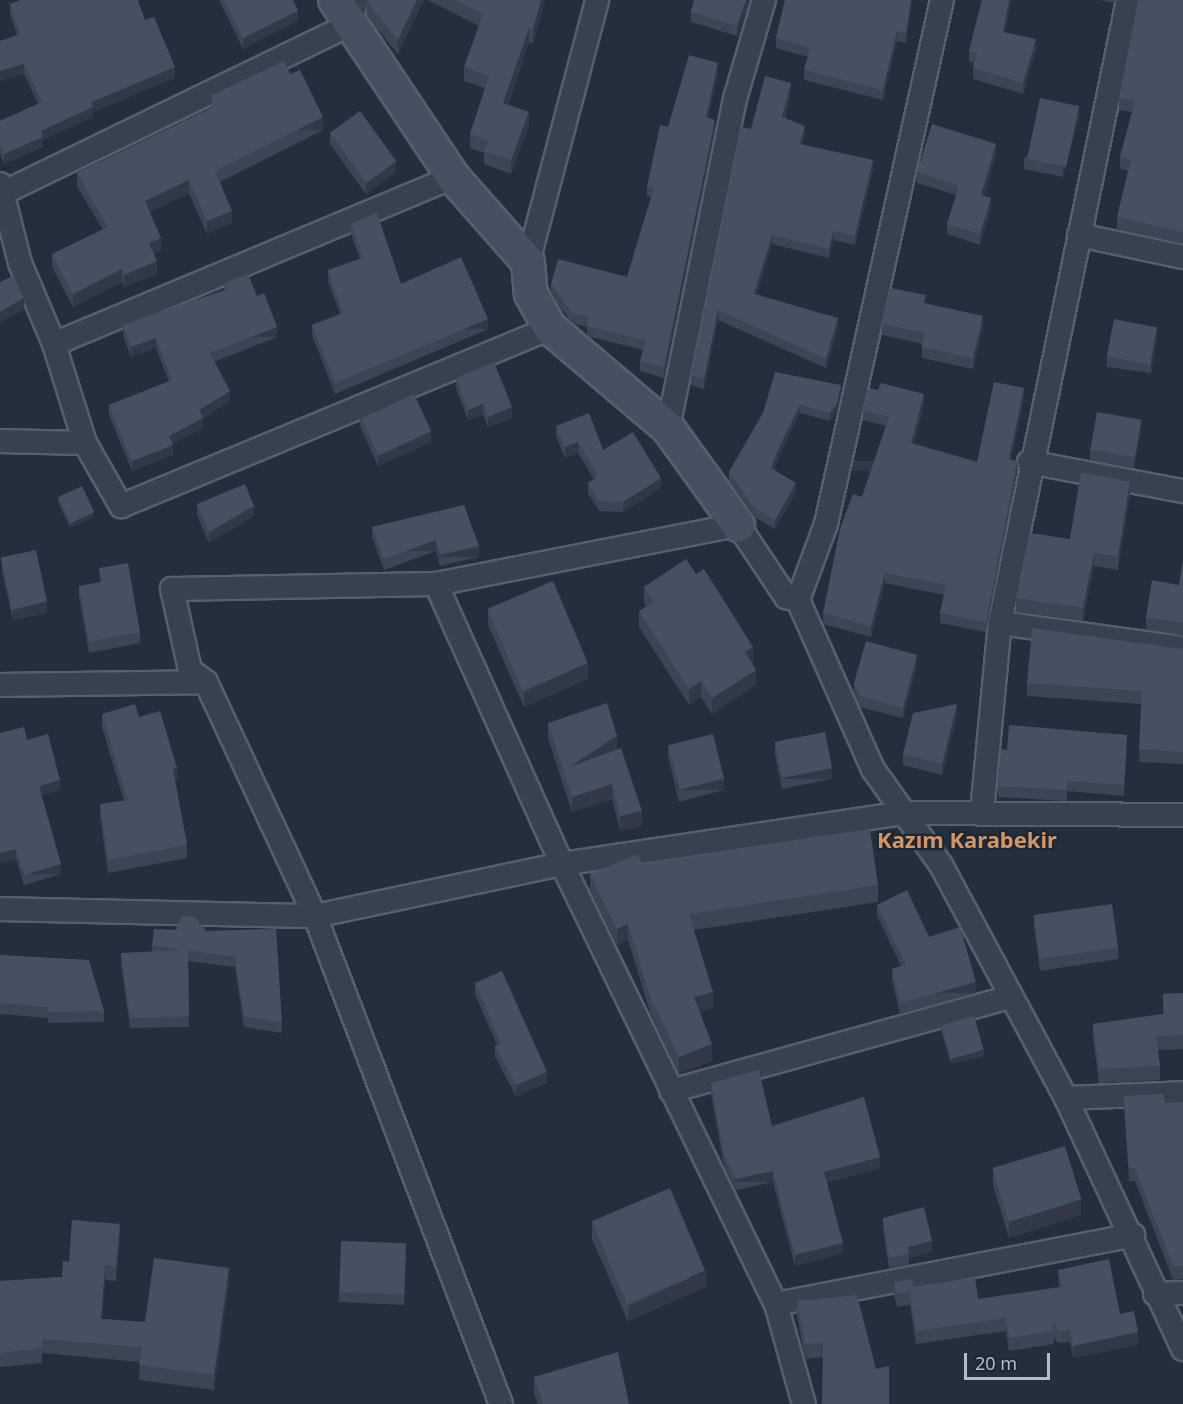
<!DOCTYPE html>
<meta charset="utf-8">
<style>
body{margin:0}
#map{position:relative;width:1183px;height:1404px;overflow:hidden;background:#242f3e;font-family:"Noto Sans",sans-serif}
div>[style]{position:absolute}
.roads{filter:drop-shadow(2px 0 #565f6c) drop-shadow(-2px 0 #565f6c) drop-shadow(0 2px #565f6c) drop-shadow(0 -2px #565f6c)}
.street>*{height:22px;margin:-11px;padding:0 11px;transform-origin:11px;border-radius:11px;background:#38414e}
.secondary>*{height:32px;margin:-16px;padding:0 16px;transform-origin:16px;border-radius:16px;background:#465061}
.wall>*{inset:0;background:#3b4654}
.shaded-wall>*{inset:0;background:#303945;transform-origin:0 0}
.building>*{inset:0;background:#455162;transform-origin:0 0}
span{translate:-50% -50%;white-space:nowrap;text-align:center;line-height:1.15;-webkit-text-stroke:4.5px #1d2633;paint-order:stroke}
.district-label{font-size:22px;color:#d59563;font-weight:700}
.scale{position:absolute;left:964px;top:1353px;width:86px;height:27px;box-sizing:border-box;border:3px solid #b4bcc9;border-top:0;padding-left:8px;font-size:18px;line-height:21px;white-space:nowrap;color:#b4bcc9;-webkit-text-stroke:4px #1d2633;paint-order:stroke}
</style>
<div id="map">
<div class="roads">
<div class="street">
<i style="left:0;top:184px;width:81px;rotate:75.8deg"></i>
<i style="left:20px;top:263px;width:88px;rotate:67.2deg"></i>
<i style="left:54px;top:344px;width:104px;rotate:72.6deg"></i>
<i style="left:85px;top:443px;width:73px;rotate:60.3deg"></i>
<i style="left:121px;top:506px;width:464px;rotate:-22.5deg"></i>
<i style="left:5px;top:192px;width:382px;rotate:-25.9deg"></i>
<i style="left:349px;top:25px;width:26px;rotate:-72deg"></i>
<i style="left:1079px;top:235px;width:106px;rotate:11.9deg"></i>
<i style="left:528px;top:262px;width:271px;rotate:-75.2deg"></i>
<i style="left:54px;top:344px;width:433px;rotate:-22.7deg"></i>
<i style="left:668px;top:428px;width:336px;rotate:-78.5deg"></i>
<i style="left:735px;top:99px;width:103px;rotate:-73.7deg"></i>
<i style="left:0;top:441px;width:85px;rotate:1.3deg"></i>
<i style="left:1029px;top:462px;width:157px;rotate:10.7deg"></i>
<i style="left:436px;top:584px;width:307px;rotate:65.8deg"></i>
<i style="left:562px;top:864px;width:489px;rotate:64.1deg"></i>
<i style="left:776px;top:1304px;width:104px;rotate:74.4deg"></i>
<i style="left:798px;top:600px;width:81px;rotate:-69.8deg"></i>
<i style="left:826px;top:524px;width:537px;rotate:-77.52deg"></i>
<i style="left:1000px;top:623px;width:185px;rotate:7.8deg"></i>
<i style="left:0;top:685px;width:206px;rotate:-0.8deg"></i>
<i style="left:982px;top:812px;width:190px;rotate:-84.6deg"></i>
<i style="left:1000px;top:623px;width:636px;rotate:-78.39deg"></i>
<i style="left:0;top:909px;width:315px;rotate:1.3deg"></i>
<i style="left:315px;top:916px;width:252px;rotate:-11.9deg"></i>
<i style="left:562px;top:864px;width:347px;rotate:-8.5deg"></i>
<i style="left:905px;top:813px;width:278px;rotate:0.4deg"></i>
<i style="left:671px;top:1091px;width:353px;rotate:-15.5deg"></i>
<i style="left:1066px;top:1098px;width:117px;rotate:-2.4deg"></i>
<i style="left:1155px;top:1294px;width:28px;rotate:-2deg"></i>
<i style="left:776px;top:1304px;width:364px;rotate:-10.9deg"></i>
<i style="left:501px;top:1404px;width:522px;rotate:-110.86deg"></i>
<i style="left:315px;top:916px;width:258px;rotate:-115deg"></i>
<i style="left:206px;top:682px;width:20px;rotate:-143deg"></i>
<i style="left:190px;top:670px;width:83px;rotate:-102.5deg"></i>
<i style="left:172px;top:589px;width:264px;rotate:-1.1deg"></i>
<i style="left:436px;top:584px;width:308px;rotate:-11.1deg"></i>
<i style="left:738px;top:525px;width:87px;rotate:56.3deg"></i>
<i style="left:786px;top:597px;width:12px;rotate:14deg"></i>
<i style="left:798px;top:600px;width:185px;rotate:66.1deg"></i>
<i style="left:873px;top:769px;width:118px;rotate:54.7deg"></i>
<i style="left:941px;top:865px;width:264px;rotate:61.8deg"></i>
<i style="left:1066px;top:1098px;width:277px;rotate:65deg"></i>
</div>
<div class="secondary">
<i style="left:335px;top:0;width:213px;rotate:56.3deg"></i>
<i style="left:453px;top:177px;width:113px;rotate:48.6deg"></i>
<i style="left:528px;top:262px;width:32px;rotate:85deg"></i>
<i style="left:531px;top:294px;width:39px;rotate:61deg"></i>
<i style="left:550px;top:328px;width:155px;rotate:40.3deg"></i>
<i style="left:668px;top:428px;width:120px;rotate:54.2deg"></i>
</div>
</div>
<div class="wall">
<i style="clip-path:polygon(219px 0,293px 0,298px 21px,243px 49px)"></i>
<i style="clip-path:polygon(368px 0,424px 0,398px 54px,367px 16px,367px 2px)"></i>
<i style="clip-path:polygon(428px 0,545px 0,533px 43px,529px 42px,508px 105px,529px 126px,511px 174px,484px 164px,484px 153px,470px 148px,470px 134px,485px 88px,464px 81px,464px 67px,479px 26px)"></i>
<i style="clip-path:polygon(694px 0,750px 0,737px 36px,691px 22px,691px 12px)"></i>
<i style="clip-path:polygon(785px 0,912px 0,906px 43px,897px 41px,883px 100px,804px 80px,804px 70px,808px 57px,776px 48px,776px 38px)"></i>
<i style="clip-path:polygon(982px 0,1011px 0,1005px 32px,1036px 49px,1023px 94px,973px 79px,973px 68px,974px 63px,969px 61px,969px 51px)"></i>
<i style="clip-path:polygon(1100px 0,1116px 0,1114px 3px)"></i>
<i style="clip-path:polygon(1183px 0,1183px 244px,1117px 229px,1117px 217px,1128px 171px,1120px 168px,1120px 157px,1132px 112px,1119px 110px,1119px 98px)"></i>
<i style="clip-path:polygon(10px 4px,145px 20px,175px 78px,93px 112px,93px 117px,43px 140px,43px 147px,4px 164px,0 154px,0 121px,38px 104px,24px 74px,17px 35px,10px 14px)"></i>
<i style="clip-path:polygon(718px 73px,708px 118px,715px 129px,664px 378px,640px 371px,640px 361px,643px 350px,587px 336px,587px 327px,572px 323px,551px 294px,551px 284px,627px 277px,651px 197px,647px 196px,647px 187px,668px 127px)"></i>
<i style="clip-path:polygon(290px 74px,323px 130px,220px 182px,232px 223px,207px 234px,189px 193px,150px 212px,161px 251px,154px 253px,157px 274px,124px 287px,122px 282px,73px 307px,52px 267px,52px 254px,103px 230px,77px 186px,77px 173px,212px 108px,212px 95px)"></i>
<i style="clip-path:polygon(791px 92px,785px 118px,805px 135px,802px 144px,873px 170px,855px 245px,833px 240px,829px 258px,772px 244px,757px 294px,838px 328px,826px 368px,718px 320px,704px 389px,691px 385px,691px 375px,751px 129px)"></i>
<i style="clip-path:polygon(1079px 117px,1063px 177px,1024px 169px,1024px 158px)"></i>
<i style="clip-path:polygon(330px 133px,396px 172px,366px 194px,330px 144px)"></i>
<i style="clip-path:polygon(996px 155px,984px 196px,991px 209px,980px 245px,947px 234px,947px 224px,956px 195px,917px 183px,917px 172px)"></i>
<i style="clip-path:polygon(351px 224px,401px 284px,488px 329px,335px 394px,312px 335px,312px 325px,340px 314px,328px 281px,328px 270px,360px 259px,351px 234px)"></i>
<i style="clip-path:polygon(224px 283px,257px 296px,277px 337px,214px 362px,230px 401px,203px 418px,203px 428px,172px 444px,173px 455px,132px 471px,109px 415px,109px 405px,169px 382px,156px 348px,131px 357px,123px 335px,123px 325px,224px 290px)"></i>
<i style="clip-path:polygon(926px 303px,983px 327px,973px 369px,922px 358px,922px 344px,882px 335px,882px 324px)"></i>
<i style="clip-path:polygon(1157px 337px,1151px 373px,1107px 367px,1107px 356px)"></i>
<i style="clip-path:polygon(456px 378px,512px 418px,488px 427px,483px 415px,468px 420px,456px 388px)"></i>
<i style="clip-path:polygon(841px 394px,837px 413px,830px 421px,800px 413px,781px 452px,774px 470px,796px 492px,775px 529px,753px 516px,729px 481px,729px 472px,763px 413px)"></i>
<i style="clip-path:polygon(1024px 398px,1011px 460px,1017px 471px,986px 632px,940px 623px,940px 613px,944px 595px,885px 583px,871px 637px,823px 624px,823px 613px,886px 426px,863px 420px,863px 410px,924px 405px,914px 444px,977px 462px)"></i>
<i style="clip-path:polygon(360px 415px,431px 442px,378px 466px,360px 426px)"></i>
<i style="clip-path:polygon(556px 426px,603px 450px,661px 488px,623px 512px,599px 511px,588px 493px,588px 483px,594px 479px,578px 453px,565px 458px,556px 436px)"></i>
<i style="clip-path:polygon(1141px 431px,1134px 468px,1090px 460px,1090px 449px)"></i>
<i style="clip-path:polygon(1130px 495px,1118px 570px,1094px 566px,1083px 621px,1016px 612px,1016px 598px,1070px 539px)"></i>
<i style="clip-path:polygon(58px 497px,94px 517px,70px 528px,58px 502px)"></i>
<i style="clip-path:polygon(197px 504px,254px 516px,209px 543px,197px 515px)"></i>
<i style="clip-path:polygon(464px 505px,479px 557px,440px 566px,436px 551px,384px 570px,372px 537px,372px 527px)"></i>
<i style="clip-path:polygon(2px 561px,47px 613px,13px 620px,2px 571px)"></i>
<i style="clip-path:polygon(1183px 561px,1183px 636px,1146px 629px,1146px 617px,1179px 585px)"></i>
<i style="clip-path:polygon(99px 568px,140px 632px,140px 643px,89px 653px,79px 597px,79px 586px,100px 582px)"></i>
<i style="clip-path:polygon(644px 587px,753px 663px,752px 664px,756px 685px,712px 714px,701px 697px,689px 705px,639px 627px,639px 611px,646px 606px,644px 602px)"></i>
<i style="clip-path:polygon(488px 609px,588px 679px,524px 707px,488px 625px)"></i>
<i style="clip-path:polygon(1183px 648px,1183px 764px,1139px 762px,1141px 704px,1027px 696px,1027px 683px)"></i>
<i style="clip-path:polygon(917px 665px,903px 718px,860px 707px,854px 693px,854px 683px)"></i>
<i style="clip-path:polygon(102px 714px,139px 717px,177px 781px,175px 781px,187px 845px,187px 858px,108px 873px,100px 817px,100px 804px,124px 801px,102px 727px)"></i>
<i style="clip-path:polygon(957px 715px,942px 775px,903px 765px,903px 754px)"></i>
<i style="clip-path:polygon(548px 723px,617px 749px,642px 826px,620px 831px,612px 799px,572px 812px,548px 738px)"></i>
<i style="clip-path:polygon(0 733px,27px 740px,60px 790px,41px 795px,61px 874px,24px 885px,16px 859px,0 863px)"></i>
<i style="clip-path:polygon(775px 743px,832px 779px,782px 789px,775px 754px)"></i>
<i style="clip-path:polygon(668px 745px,724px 790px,679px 802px,668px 756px)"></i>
<i style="clip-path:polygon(1127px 746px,1124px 796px,1067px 791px,1067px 801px,998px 797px,998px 786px)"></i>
<i style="clip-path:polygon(642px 864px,878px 885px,878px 902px,694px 930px,713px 1008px,700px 1012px,712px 1061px,679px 1073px,651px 1015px,628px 940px,617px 945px,590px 891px,590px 874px)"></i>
<i style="clip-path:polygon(877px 905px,929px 937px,976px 993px,900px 1014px,892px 980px,892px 969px,901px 966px,877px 916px)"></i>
<i style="clip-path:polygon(1034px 916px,1118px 948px,1118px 959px,1040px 971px,1034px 927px)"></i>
<i style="clip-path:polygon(276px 929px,282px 1033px,244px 1027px,235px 967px,188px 961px,189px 1027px,130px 1028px,121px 964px,121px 953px,152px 952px,152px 945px,206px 931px)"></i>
<i style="clip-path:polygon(0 955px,104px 1011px,104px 1022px,48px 1023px,48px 1018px,0 1014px)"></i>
<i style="clip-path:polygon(475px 983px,547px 1083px,516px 1096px,495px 1057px,495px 1046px,497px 1045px,475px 994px)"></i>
<i style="clip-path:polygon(1183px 993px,1183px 1049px,1158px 1050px,1160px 1066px,1160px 1080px,1099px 1083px,1093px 1038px,1093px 1024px,1163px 1014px,1163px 994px)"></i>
<i style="clip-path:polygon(941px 1025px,984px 1056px,951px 1064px,941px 1030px)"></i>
<i style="clip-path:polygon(711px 1083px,772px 1126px,880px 1168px,827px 1182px,843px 1253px,795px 1266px,773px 1182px,736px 1190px,724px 1165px,711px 1094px)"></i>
<i style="clip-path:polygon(1124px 1096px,1165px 1103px,1183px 1102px,1183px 1279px,1173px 1280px,1135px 1181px,1129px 1181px,1124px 1109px)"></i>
<i style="clip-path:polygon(993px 1169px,1081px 1215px,1009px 1238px,993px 1185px)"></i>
<i style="clip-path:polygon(883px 1218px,932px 1252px,909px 1258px,909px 1265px,889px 1268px,883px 1229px)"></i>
<i style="clip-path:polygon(592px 1223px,706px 1287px,628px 1321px,592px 1239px)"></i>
<i style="clip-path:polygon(120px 1239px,116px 1281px,105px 1280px,102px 1319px,145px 1322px,229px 1282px,214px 1390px,139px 1380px,140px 1362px,42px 1353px,42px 1363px,0 1367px,0 1281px,62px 1277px,69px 1262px)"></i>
<i style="clip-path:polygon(406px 1253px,404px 1305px,339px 1302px,339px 1292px)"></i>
<i style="clip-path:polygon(1058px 1270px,1120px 1314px,1138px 1345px,1073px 1358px,1070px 1342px,1058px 1343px,1054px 1337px,1054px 1344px,1009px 1351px,1006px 1331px,916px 1344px,910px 1305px,897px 1307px,894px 1295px,894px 1282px,913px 1287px,978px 1299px,1059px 1287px)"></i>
<i style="clip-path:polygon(797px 1301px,876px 1369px,889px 1404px,823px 1357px,805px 1359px,797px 1316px)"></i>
<i style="clip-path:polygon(534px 1377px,629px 1404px,538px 1404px,534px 1393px)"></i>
</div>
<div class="shaded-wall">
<i style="clip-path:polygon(417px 0,424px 0,398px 54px,398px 40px)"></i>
<i style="clip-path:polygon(541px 0,545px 0,533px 43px,533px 29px)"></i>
<i style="clip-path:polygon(746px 0,750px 0,737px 36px,737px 26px)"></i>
<i style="clip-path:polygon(911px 0,912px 0,906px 43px,906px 33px)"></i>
<i style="clip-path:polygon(1009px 0,1011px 0,1003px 42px,1003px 32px)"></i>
<i style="clip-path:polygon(298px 11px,298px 21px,243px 49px,243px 38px)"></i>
<i style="clip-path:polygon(529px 28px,529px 42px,503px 117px,503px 103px)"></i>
<i style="clip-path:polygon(897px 31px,897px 41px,883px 100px,883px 90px)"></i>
<i style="clip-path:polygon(1036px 39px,1036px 49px,1023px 94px,1023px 83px)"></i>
<i style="clip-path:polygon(718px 63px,718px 73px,706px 127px,706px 117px)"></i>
<i style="clip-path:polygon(24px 64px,24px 74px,0 81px,0 71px)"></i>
<i style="clip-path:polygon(175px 67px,175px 78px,93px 112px,93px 117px,43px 140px,43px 147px,4px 164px,4px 154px,41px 131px,91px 102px)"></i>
<i style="clip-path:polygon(791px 83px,791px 92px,782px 126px,782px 117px)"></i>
<i style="clip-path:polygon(1079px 106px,1079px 117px,1063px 177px,1063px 167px)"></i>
<i style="clip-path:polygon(529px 112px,529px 126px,511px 174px,511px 160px)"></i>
<i style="left:323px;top:117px;width:13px;height:121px;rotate:90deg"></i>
<i style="clip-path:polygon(715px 120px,715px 129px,664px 378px,664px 368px)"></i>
<i style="clip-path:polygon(805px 126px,805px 135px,800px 153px,800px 144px)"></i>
<i style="clip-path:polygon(996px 144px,996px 155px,981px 206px,981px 195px)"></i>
<i style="clip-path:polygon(873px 160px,873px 170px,855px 245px,855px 236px)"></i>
<i style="clip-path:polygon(396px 161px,396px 172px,366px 194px,366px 183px)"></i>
<i style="clip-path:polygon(189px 180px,189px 193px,145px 214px,145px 201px)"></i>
<i style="clip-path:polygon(991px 198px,991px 209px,980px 245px,980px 234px)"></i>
<i style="clip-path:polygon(232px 211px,232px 223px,207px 234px,207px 221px)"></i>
<i style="clip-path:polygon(833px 231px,833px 240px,829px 258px,829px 249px)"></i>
<i style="clip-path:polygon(772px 235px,772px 244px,754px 303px,754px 294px)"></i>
<i style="clip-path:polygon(161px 238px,161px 251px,149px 255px,149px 243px)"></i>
<i style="clip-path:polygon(157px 261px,157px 274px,124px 287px,124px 275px)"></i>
<i style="clip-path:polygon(122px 269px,122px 282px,73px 307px,73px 294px)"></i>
<i style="clip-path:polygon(24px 298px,24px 309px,0 323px,0 312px)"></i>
<i style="clip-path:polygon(718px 310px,718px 320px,704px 389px,704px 379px)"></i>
<i style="clip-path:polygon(983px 316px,983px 327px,973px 369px,973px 358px)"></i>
<i style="clip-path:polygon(838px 318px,838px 328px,826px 368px,826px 359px)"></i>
<i style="left:488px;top:319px;width:10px;height:166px;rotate:90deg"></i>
<i style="left:277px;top:327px;width:10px;height:72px;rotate:90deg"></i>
<i style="clip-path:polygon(1157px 327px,1157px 337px,1151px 373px,1151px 362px)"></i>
<i style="clip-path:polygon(156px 338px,156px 348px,131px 357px,131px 347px)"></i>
<i style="clip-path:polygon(841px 385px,841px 394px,837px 413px,830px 421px,830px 413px)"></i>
<i style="clip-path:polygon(1024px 388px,1024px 398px,1009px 470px,1009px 459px)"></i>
<i style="clip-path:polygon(230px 391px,230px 401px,199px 420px,199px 410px)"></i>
<i style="clip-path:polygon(924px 394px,924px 405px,911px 454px,911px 443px)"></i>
<i style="clip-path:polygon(483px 404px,483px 415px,468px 420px,468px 410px)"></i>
<i style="clip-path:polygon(800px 405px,800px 413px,781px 452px,771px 477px,771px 468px,781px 443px)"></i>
<i style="clip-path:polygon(512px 407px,512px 418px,488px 427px,488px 417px)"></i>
<i style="clip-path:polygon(203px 418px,203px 428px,169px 446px,169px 436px)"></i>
<i style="clip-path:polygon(1141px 420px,1141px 431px,1134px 468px,1134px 457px)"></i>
<i style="clip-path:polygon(431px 431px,431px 442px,378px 466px,378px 455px)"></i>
<i style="clip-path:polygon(578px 442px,578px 453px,565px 458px,565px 447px)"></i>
<i style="clip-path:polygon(173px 445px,173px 455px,132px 471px,132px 461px)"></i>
<i style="left:1017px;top:461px;width:10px;height:164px;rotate:90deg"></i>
<i style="clip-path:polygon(661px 478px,661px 488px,623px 512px,623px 502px)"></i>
<i style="clip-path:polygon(1130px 482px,1130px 495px,1118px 570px,1118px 556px)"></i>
<i style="clip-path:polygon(796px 483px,796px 492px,775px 529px,775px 520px)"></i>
<i style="clip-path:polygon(254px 506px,254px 516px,209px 543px,209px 532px)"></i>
<i style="clip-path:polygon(94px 512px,94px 517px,70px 528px,70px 523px)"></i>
<i style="left:436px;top:540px;width:11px;height:55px;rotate:90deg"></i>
<i style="left:479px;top:546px;width:11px;height:40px;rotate:90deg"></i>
<i style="clip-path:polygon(1094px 553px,1094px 566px,1083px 621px,1083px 608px)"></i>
<i style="clip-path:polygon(885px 573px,885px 583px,871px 637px,871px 626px)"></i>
<i style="clip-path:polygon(47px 602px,47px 613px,13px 620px,13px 610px)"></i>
<i style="clip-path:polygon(753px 647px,753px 663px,745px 668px,745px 652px)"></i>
<i style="clip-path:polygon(917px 655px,917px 665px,903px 718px,903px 708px)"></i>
<i style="clip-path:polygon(588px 663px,588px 679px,524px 707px,524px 692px)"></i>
<i style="clip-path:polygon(756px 670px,756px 685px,712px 714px,712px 698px)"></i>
<i style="clip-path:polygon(701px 681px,701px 697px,689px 705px,689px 689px)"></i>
<i style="clip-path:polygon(957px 704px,957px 715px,942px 775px,942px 764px)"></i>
<i style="clip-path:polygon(1127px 735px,1127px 746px,1124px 796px,1124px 785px)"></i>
<i style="clip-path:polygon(617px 736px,617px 751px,569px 767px)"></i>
<i style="clip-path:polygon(177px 768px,177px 781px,173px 782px,173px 769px)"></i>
<i style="left:832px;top:768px;width:11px;height:51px;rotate:90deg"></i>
<i style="left:724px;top:779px;width:11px;height:47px;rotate:90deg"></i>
<i style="clip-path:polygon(60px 780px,60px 790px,39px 796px,39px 786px)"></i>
<i style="clip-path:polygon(612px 784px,612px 799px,572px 812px,572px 797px)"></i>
<i style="clip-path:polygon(642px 811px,642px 826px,620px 831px,620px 816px)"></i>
<i style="clip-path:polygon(16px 849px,16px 859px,0 863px,0 853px)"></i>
<i style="left:61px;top:864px;width:10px;height:39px;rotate:90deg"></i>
<i style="clip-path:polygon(628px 924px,628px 940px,617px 945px,617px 929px)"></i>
<i style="left:976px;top:982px;width:11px;height:79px;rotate:90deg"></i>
<i style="clip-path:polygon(713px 992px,713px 1008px,694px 1014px,694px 997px)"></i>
<i style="clip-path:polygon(712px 1044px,712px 1061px,679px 1073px,679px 1057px)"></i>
<i style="clip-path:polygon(984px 1050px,984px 1056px,951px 1064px,951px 1059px)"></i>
<i style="clip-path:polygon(547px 1072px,547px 1083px,516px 1096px,516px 1085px)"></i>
<i style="clip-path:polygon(880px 1157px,880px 1168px,824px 1182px,824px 1172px)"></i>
<i style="left:773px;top:1171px;width:11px;height:38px;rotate:90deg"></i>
<i style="clip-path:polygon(1081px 1200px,1081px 1215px,1009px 1238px,1009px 1222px)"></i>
<i style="clip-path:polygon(120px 1224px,120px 1239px,116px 1281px,116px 1266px)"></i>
<i style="clip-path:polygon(932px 1241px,932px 1252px,909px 1258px,908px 1247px)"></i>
<i style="clip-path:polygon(843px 1243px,843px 1253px,795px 1266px,795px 1255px)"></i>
<i style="clip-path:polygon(105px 1265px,105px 1280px,101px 1334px,101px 1319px)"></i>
<i style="clip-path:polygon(229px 1268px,229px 1282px,214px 1390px,214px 1375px)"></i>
<i style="clip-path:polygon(706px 1271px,706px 1287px,628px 1321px,628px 1306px)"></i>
<i style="clip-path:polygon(1138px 1332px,1138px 1345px,1073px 1358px,1073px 1346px)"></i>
</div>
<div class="building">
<i style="clip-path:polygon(20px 0,138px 0,145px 20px,154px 17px,175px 67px,91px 102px,93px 107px,41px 131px,43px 137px,4px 154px,0 144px,0 121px,42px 102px,24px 64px,0 71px,0 41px,20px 34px,10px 4px)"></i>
<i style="clip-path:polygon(224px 0,293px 0,298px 11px,243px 38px)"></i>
<i style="clip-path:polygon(368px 0,417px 0,398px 40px,367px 2px)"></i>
<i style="clip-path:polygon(455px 0,541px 0,533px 29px,529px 28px,503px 103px,529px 112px,511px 160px,484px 151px,488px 141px,470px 134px,489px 76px,464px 67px,483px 14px)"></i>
<i style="clip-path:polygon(694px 0,746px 0,737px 26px,691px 12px)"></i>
<i style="clip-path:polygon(785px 0,911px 0,906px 33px,897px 31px,883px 90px,804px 70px,810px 48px,776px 38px)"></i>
<i style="clip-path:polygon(982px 0,1009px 0,1003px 32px,1036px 39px,1023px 83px,973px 68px,977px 53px,969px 51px)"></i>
<i style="clip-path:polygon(1138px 0,1183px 0,1183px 232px,1117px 217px,1131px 160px,1120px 157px,1135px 101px,1119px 98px)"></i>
<i style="clip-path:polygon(689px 55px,718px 63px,706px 117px,715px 120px,664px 368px,640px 361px,646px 341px,587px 326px,588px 317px,572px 313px,551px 284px,558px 259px,627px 277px,654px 188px,647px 187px,660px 125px,668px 127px)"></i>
<i style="clip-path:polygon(284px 61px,290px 74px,300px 70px,323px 117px,215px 171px,232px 211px,207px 221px,189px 180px,145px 201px,161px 238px,149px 243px,157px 261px,124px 275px,122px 269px,73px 294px,52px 254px,108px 227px,77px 173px,213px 107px,212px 95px)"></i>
<i style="clip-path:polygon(765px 76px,791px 83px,782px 117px,805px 126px,800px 144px,873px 160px,855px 236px,833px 231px,829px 249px,772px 235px,754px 294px,838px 318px,826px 359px,718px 310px,704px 379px,691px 375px,741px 127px,751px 129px)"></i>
<i style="left:1040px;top:98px;width:40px;height:62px;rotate:12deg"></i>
<i style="left:360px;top:111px;width:62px;height:37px;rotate:54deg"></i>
<i style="clip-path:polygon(932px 124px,996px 144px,981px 195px,991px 198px,980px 234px,947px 224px,959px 186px,917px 172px)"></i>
<i style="clip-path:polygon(377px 213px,401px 284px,461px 257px,488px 319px,335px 383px,312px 325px,343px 313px,328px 270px,363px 258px,351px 224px)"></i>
<i style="clip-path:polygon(248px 274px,257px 296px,264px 293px,277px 327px,210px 353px,230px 391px,199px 410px,203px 418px,169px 436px,173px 445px,132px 461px,109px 405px,172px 380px,156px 338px,131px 347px,123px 325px,226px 290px,224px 283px)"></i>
<i style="clip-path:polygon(13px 276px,24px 298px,0 312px,0 282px)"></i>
<i style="clip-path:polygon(890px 288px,926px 295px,924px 303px,983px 316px,973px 358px,922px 347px,925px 333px,882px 324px)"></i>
<i style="left:1114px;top:319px;width:44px;height:38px;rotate:11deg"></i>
<i style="clip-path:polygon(494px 362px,512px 407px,488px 417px,483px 404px,468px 410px,456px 378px)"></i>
<i style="clip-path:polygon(775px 372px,841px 385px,837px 404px,830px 413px,800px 405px,781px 443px,771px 468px,796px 483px,775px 520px,753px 507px,729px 472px,763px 413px)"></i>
<i style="clip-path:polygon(994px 382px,1024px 388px,1009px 459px,1017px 461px,986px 622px,940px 613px,946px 585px,885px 573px,871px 626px,823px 613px,840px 529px,853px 494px,862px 497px,889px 417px,863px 410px,868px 388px,878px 390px,881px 383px,924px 394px,911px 443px,977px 462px)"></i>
<i style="left:414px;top:394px;width:41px;height:58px;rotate:65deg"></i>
<i style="left:1097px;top:412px;width:45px;height:38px;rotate:10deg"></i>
<i style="clip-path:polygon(589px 413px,603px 450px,633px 432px,661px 478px,623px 502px,599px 501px,588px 483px,598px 476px,578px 442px,565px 447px,556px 426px)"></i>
<i style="clip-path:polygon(1081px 472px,1130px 482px,1118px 556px,1094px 553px,1083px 608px,1016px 598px,1030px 533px,1070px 539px)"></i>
<i style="clip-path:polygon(245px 484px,254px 506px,209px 532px,197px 504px)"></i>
<i style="left:82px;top:486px;width:29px;height:26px;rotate:65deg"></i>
<i style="clip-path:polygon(464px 505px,479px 546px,440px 555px,436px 540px,384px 559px,372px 527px)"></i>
<i style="left:36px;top:550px;width:53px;height:36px;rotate:78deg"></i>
<i style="clip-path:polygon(686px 559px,696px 574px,704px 569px,753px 647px,745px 652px,756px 670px,712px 698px,701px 681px,689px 689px,639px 611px,654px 602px,644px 587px)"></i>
<i style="clip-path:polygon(1183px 561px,1183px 623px,1146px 617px,1152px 580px,1179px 585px)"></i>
<i style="clip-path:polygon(128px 563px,140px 632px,89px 642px,79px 586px,102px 582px,99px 568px)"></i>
<i style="left:553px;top:581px;width:89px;height:71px;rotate:67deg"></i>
<i style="clip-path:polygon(1032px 628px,1181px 649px,1183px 648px,1183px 752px,1139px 749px,1142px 691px,1027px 683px)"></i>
<i style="clip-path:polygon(866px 641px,917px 655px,903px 708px,860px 696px,854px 683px)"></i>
<i style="clip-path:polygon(607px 703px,617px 736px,569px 767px,621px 748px,642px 811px,620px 816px,612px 784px,572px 797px,548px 723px)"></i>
<i style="clip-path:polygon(135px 704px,139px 717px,160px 711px,177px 768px,173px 769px,187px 845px,108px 860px,100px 804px,128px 800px,102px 714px)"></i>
<i style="clip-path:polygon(957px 704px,942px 764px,903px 754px,913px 713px)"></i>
<i style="clip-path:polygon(1009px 725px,1127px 735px,1124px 785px,1067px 781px,1067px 790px,998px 786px,1001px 749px,1007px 750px)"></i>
<i style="clip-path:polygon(24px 727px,27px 740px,48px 734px,60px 780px,39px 786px,61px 864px,24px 875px,16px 849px,0 853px,0 733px)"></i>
<i style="left:825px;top:732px;width:37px;height:51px;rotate:79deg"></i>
<i style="left:713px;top:734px;width:46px;height:46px;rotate:76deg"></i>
<i style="clip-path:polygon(870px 829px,878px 885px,689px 914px,713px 992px,694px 997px,712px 1044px,679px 1057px,651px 999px,628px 924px,617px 929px,590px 874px,638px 854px,642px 864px)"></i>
<i style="clip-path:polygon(907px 890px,929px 937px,960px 927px,976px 982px,900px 1003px,892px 969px,906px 965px,877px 905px)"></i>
<i style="left:1112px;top:904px;width:44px;height:79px;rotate:82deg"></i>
<i style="clip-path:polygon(181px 916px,195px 917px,206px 931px,276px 929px,282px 1023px,244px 1016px,235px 957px,188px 950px,189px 1016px,130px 1018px,121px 953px,183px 950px,152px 945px,154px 929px,176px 930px)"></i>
<i style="clip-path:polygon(0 955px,89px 960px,104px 1011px,48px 1012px,48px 1007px,0 1003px)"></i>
<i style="clip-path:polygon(502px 971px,547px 1072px,516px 1085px,495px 1046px,501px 1044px,475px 983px)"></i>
<i style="clip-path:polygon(1183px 993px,1183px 1035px,1156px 1036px,1160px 1066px,1099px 1069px,1093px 1024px,1164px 1014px,1163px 994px)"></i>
<i style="left:974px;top:1016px;width:35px;height:34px;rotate:74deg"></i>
<i style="clip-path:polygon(759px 1070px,772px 1126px,864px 1097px,880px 1157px,824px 1172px,843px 1243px,795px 1255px,773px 1171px,736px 1179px,724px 1155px,711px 1083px)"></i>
<i style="clip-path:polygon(1163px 1094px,1165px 1103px,1183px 1102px,1183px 1266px,1173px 1266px,1135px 1168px,1129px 1168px,1124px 1096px)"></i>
<i style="left:1065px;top:1146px;width:56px;height:76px;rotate:73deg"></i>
<i style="left:670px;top:1188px;width:90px;height:85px;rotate:67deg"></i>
<i style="clip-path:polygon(924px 1207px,932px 1241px,908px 1247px,909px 1254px,889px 1258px,883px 1218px)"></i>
<i style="clip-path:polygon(72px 1220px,120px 1224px,116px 1266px,105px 1265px,101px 1319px,145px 1322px,154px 1258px,229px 1268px,214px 1375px,139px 1365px,142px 1347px,42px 1339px,42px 1348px,0 1353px,0 1281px,62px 1277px,63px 1261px,69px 1262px)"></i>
<i style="left:341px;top:1241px;width:65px;height:51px;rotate:2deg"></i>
<i style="clip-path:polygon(1109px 1259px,1120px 1314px,1134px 1311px,1138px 1332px,1073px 1346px,1070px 1329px,1058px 1331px,1053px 1321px,1054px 1331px,1009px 1338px,1006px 1318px,916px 1331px,910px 1292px,897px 1294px,894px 1282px,912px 1279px,913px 1287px,975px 1278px,978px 1299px,1062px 1287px,1058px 1270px)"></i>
<i style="clip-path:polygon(857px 1295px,876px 1369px,889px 1366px,889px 1404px,822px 1404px,823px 1343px,805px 1344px,797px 1301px)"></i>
<i style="clip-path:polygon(618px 1352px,629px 1404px,543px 1404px,534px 1377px)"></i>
</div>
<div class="district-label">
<span style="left:967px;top:840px">Kazım Karabekir</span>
</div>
<div class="scale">20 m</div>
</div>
